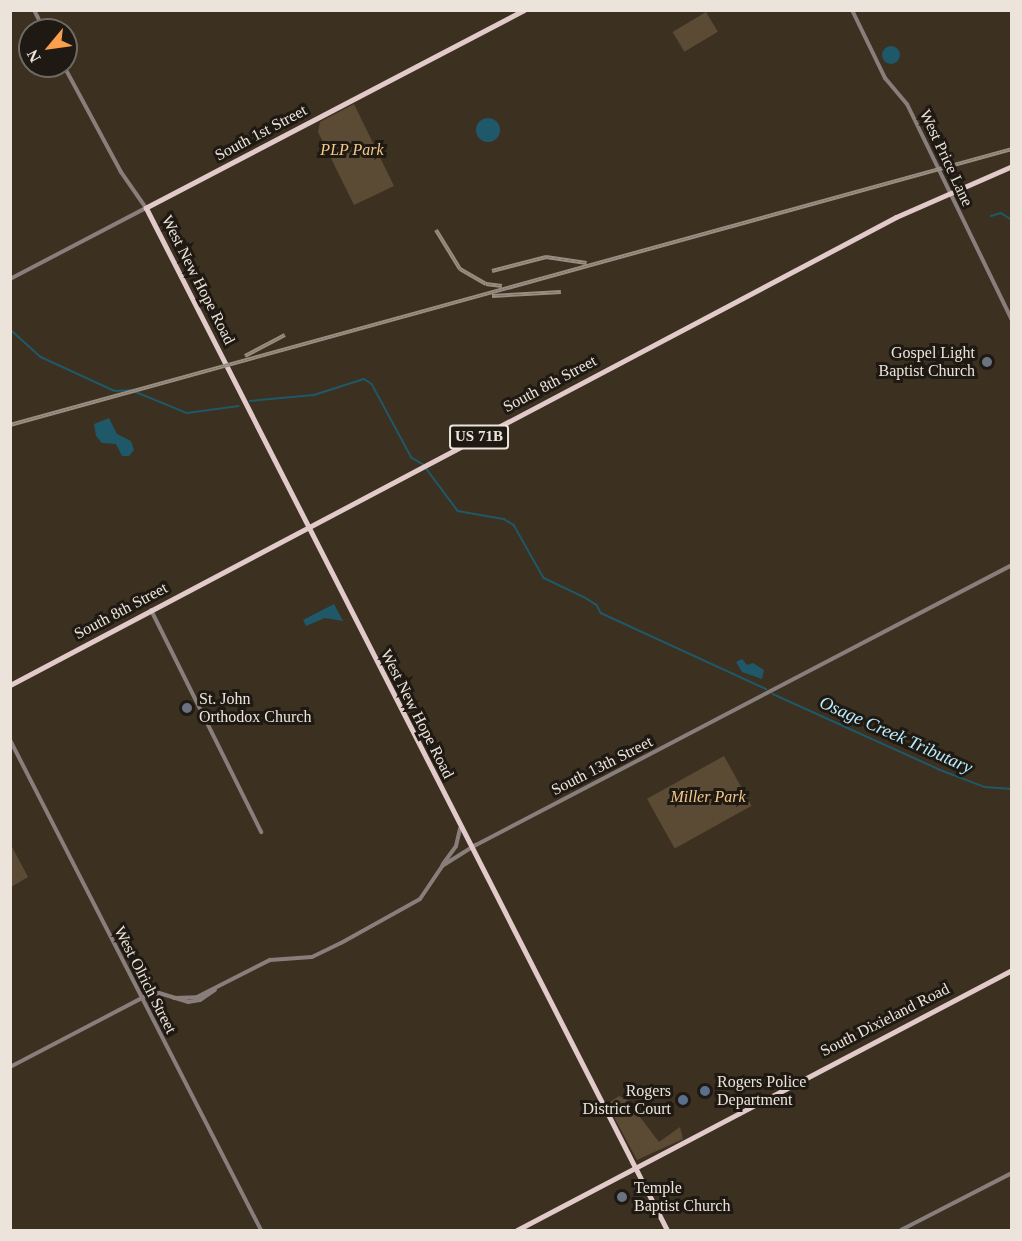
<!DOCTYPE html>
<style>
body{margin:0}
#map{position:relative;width:1022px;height:1241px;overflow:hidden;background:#3c3020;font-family:"Times New Roman",serif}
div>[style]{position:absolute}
.green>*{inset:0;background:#5b4b34;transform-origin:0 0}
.water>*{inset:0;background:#1f5868}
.round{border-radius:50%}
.stream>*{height:1.5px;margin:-0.75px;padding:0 0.75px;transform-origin:0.75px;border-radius:0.75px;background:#1f5868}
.minor>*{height:4px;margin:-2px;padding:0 2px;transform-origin:2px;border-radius:2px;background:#8a7e7d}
.major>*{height:5px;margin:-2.5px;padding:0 2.5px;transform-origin:2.5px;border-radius:2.5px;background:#e1cac9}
.rail>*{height:4px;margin-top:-2px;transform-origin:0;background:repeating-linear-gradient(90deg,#1e1912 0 4.5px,#988f82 0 9px);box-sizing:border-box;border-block:2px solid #988f82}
.dots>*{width:16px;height:16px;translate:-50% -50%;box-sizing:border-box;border:3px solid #1e1912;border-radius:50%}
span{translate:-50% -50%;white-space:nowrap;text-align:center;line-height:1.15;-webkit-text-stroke:6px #1e1912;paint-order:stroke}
.shield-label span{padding:2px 4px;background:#1e1912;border:2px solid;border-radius:4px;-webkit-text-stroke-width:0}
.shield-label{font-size:15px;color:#ece4da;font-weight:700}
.street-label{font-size:16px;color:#ece4da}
.park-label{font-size:16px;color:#f6c98b;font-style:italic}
.poi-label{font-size:16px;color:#ece4da}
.right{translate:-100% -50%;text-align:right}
.left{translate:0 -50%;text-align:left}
.water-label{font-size:18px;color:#bbeefe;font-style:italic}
.frame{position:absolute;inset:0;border:12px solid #ece4da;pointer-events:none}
.north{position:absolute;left:18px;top:18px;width:60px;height:60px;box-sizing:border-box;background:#1e1912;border:2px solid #706a62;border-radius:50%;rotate:241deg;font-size:16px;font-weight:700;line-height:24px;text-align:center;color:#ece4da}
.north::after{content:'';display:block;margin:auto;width:21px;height:27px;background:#f99f4d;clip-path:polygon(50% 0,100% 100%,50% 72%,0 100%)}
</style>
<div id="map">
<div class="green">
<i style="left:706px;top:12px;width:23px;height:39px;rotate:59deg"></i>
<i style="clip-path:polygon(354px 104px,394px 186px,354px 205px,318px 132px,320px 122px)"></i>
<i style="left:724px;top:756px;width:57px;height:88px;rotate:61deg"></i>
<i style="clip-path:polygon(10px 843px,28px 877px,11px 887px,10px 887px)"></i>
<i style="clip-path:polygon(619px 1096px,627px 1100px,659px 1142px,680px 1127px,683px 1139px,637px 1160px,607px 1104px)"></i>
</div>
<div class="water">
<i class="round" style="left:882px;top:46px;width:18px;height:18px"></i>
<i class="round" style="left:476px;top:118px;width:24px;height:24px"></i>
<i style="clip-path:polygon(109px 418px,117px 434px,131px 441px,134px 450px,129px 456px,122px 456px,116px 444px,102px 443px,96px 436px,94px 424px)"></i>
<i style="clip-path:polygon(334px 604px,343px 621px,325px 618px,306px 626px,303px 620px)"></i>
<i style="clip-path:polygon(742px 659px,747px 665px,753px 663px,764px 670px,762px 679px,742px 672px,736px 662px)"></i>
</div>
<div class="stream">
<i style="left:991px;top:216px;width:10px;rotate:-17deg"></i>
<i style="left:1001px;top:213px;width:13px;rotate:32deg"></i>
<i style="left:10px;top:329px;width:42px;rotate:42.1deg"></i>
<i style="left:41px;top:357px;width:81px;rotate:24.7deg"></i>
<i style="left:115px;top:391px;width:19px;rotate:-3deg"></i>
<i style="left:136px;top:392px;width:55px;rotate:22.4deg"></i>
<i style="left:187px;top:413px;width:52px;rotate:-7.7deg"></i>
<i style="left:250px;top:401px;width:64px;rotate:-5.4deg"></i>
<i style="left:314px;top:395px;width:52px;rotate:-17.7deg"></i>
<i style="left:364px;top:379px;width:9px;rotate:32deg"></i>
<i style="left:372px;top:384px;width:84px;rotate:61.6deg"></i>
<i style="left:412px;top:458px;width:13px;rotate:29deg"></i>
<i style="left:426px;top:468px;width:54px;rotate:53.3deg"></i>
<i style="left:458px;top:511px;width:47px;rotate:9.9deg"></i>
<i style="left:504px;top:519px;width:12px;rotate:31deg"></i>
<i style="left:514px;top:525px;width:61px;rotate:60.5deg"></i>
<i style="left:544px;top:578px;width:44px;rotate:25.4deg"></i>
<i style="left:584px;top:597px;width:15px;rotate:32deg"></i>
<i style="left:597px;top:605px;width:9px;rotate:63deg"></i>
<i style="left:601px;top:613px;width:182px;rotate:24.7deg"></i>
<i style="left:773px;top:694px;width:181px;rotate:24.4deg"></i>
<i style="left:938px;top:769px;width:50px;rotate:21deg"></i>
<i style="left:985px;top:787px;width:27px;rotate:4deg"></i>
</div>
<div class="minor">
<i style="left:34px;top:10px;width:22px;rotate:63deg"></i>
<i style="left:852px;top:10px;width:76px;rotate:64.1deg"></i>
<i style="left:885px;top:78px;width:34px;rotate:50deg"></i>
<i style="left:907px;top:104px;width:240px;rotate:64.1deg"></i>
<i style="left:10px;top:279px;width:153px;rotate:-27.6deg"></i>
<i style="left:146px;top:208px;width:44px;rotate:-124.8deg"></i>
<i style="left:121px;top:172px;width:120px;rotate:-118.3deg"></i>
<i style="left:151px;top:610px;width:248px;rotate:63.6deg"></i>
<i style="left:10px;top:740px;width:551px;rotate:62.88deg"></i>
<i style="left:443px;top:864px;width:22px;rotate:-54deg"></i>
<i style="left:456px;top:846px;width:18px;rotate:-77deg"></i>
<i style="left:174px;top:998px;width:23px;rotate:-2deg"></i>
<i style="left:197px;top:997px;width:82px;rotate:-26.9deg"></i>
<i style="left:270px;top:960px;width:42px;rotate:-4.1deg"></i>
<i style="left:312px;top:957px;width:32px;rotate:-26deg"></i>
<i style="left:341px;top:943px;width:90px;rotate:-29.1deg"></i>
<i style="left:420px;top:899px;width:40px;rotate:-56deg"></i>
<i style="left:442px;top:866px;width:40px;rotate:-32deg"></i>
<i style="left:476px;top:845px;width:605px;rotate:-27.58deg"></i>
<i style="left:10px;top:1067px;width:153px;rotate:-27.6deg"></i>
<i style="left:146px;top:996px;width:13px;rotate:-13deg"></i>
<i style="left:159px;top:993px;width:30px;rotate:17deg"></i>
<i style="left:188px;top:1002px;width:12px;rotate:-9deg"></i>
<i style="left:200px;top:1000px;width:18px;rotate:-34deg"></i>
<i style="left:901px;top:1230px;width:125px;rotate:-27.2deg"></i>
</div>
<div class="major">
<i style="left:524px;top:10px;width:427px;rotate:152.4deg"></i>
<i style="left:146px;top:208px;width:1147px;rotate:62.99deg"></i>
<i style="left:10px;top:685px;width:1002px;rotate:-27.84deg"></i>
<i style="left:896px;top:217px;width:127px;rotate:-23.7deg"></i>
<i style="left:517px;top:1230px;width:559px;rotate:-27.71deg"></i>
</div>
<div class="rail">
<i style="left:436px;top:230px;width:46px;rotate:58.4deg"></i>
<i style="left:460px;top:269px;width:30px;rotate:30deg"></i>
<i style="left:486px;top:284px;width:16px;rotate:7deg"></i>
<i style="left:492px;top:271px;width:56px;rotate:-14.5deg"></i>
<i style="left:546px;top:257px;width:41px;rotate:8.3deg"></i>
<i style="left:492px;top:296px;width:69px;rotate:-3.3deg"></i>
<i style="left:245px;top:356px;width:45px;rotate:-27.7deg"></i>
<i style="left:10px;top:425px;width:1039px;rotate:-15.4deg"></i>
</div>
<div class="dots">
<i style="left:987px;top:362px;background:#6b7280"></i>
<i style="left:187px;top:708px;background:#6b7280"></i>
<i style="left:705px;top:1091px;background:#5c6f8a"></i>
<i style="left:683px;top:1100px;background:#5c6f8a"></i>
<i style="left:622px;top:1197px;background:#6b7280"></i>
</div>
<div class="shield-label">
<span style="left:479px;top:437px">US 71B</span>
</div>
<div class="street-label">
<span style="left:261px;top:133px;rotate:-28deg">South 1st Street</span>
<span style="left:946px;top:158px;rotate:65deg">West Price Lane</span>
<span style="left:198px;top:280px;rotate:63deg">West New Hope Road</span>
<span style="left:550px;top:384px;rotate:-28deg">South 8th Street</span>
<span style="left:121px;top:611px;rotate:-28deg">South 8th Street</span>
<span style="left:417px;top:714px;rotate:63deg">West New Hope Road</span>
<span style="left:602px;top:766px;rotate:-27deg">South 13th Street</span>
<span style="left:145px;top:980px;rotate:63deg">West Olrich Street</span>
<span style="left:885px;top:1020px;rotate:-27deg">South Dixieland Road</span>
</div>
<div class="park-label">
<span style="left:352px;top:150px">PLP Park</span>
<span style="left:708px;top:797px">Miller Park</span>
</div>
<div class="poi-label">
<span class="right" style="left:975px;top:362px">Gospel Light<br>Baptist Church</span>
<span class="left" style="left:199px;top:708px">St. John<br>Orthodox Church</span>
<span class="left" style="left:717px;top:1091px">Rogers Police<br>Department</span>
<span class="right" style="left:671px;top:1100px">Rogers<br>District Court</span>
<span class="left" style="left:634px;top:1197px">Temple<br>Baptist Church</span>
</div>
<div class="water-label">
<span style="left:896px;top:735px;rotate:24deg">Osage Creek Tributary</span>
</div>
<div class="frame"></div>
<div class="north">N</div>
</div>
